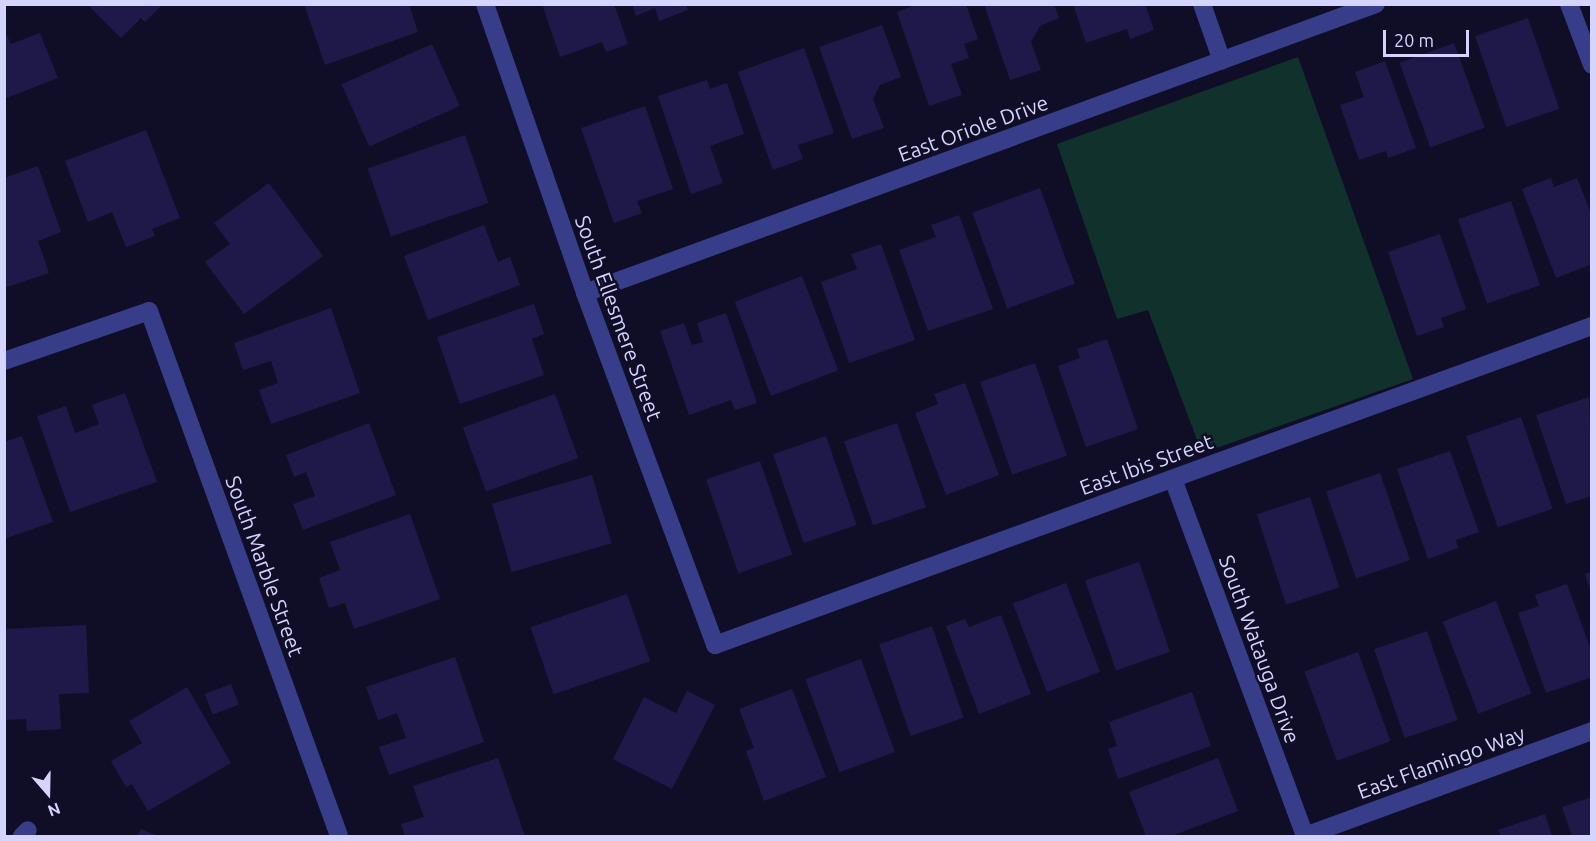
<!DOCTYPE html>
<style>
body{margin:0}
#map{position:relative;width:1596px;height:841px;overflow:hidden;background:#100e27;font-family:Ubuntu,sans-serif}
div>[style]{position:absolute}
.green>*{inset:0;background:#11312d}
.building>*{inset:0;background:#1e1949;transform-origin:0 0}
.street>*{height:18px;margin:-9px;padding:0 9px;transform-origin:9px;border-radius:9px;background:#373d88}
span{translate:-50% -50%;white-space:nowrap;text-align:center;line-height:1.15;-webkit-text-stroke:5px #100e27;paint-order:stroke}
.street-label{font-size:21px;color:#d4d4ff}
.frame{position:absolute;inset:0;border:6px solid #d4d4ff;pointer-events:none}
.north{position:absolute;left:18px;top:763px;width:60px;height:60px;-webkit-text-stroke:4px #100e27;paint-order:stroke;rotate:160deg;font-size:16px;font-weight:700;line-height:24px;text-align:center;color:#d4d4ff}
.north::after{content:'';display:block;margin:auto;width:21px;height:27px;background:#d4d4ff;clip-path:polygon(50% 0,100% 100%,50% 72%,0 100%)}
.scale{position:absolute;left:1383px;top:30px;width:86px;height:27px;box-sizing:border-box;border:3px solid #d4d4ff;border-top:0;padding-left:8px;font-size:18px;line-height:21px;white-space:nowrap;color:#d4d4ff;-webkit-text-stroke:4px #100e27;paint-order:stroke}
</style>
<div id="map">
<div class="green">
<i style="clip-path:polygon(1298px 57px,1413px 379px,1202px 453px,1148px 310px,1117px 319px,1057px 144px)"></i>
</div>
<div class="building">
<i style="clip-path:polygon(87px 4px,163px 4px,145px 22px,141px 18px,121px 38px)"></i>
<i style="clip-path:polygon(304px 4px,409px 4px,418px 32px,325px 65px)"></i>
<i style="clip-path:polygon(542px 4px,614px 4px,628px 44px,606px 52px,602px 42px,560px 57px)"></i>
<i style="clip-path:polygon(632px 4px,686px 4px,688px 10px,659px 21px,655px 8px,636px 16px)"></i>
<i style="clip-path:polygon(918px 4px,966px 4px,978px 39px,964px 44px,969px 58px,951px 64px,962px 95px,929px 106px,897px 12px)"></i>
<i style="clip-path:polygon(984px 4px,1054px 4px,1059px 18px,1040px 26px,1031px 42px,1041px 70px,1010px 80px)"></i>
<i style="clip-path:polygon(1073px 4px,1145px 4px,1154px 30px,1130px 39px,1127px 29px,1086px 43px)"></i>
<i style="left:1528px;top:18px;width:96px;height:56px;rotate:71deg"></i>
<i style="clip-path:polygon(882px 25px,901px 77px,880px 85px,873px 99px,884px 128px,852px 139px,819px 47px)"></i>
<i style="clip-path:polygon(4px 29px,11px 44px,40px 33px,58px 78px,4px 99px)"></i>
<i style="left:1454px;top:43px;width:90px;height:58px;rotate:70deg"></i>
<i style="left:432px;top:44px;width:68px;height:99px;rotate:66deg"></i>
<i style="clip-path:polygon(804px 48px,834px 133px,798px 145px,803px 159px,773px 170px,738px 72px)"></i>
<i style="clip-path:polygon(1385px 61px,1416px 148px,1388px 158px,1386px 151px,1359px 160px,1340px 105px,1364px 97px,1355px 72px)"></i>
<i style="clip-path:polygon(707px 80px,710px 89px,727px 83px,744px 134px,710px 146px,723px 183px,691px 194px,658px 96px)"></i>
<i style="clip-path:polygon(645px 106px,673px 189px,637px 201px,642px 213px,614px 223px,581px 128px)"></i>
<i style="clip-path:polygon(146px 130px,180px 218px,152px 229px,155px 236px,126px 247px,112px 212px,88px 222px,65px 161px)"></i>
<i style="left:465px;top:135px;width:72px;height:103px;rotate:71deg"></i>
<i style="clip-path:polygon(38px 166px,61px 232px,38px 241px,49px 273px,4px 288px,4px 178px)"></i>
<i style="clip-path:polygon(1551px 178px,1554px 187px,1577px 178px,1592px 216px,1592px 264px,1556px 278px,1522px 189px)"></i>
<i style="clip-path:polygon(269px 183px,323px 256px,244px 314px,205px 262px,230px 244px,214px 223px)"></i>
<i style="left:1040px;top:188px;width:102px;height:72px;rotate:70deg"></i>
<i style="left:1511px;top:201px;width:89px;height:56px;rotate:71deg"></i>
<i style="clip-path:polygon(959px 215px,993px 309px,928px 331px,899px 250px,936px 237px,931px 225px)"></i>
<i style="clip-path:polygon(484px 225px,498px 262px,510px 257px,520px 285px,428px 320px,404px 256px)"></i>
<i style="clip-path:polygon(1440px 234px,1466px 309px,1441px 318px,1444px 327px,1417px 336px,1388px 252px)"></i>
<i style="clip-path:polygon(881px 244px,915px 340px,849px 363px,821px 282px,857px 269px,851px 254px)"></i>
<i style="left:802px;top:276px;width:101px;height:72px;rotate:69deg"></i>
<i style="clip-path:polygon(534px 304px,544px 334px,532px 339px,544px 375px,460px 404px,437px 337px)"></i>
<i style="clip-path:polygon(331px 308px,360px 393px,271px 424px,259px 390px,278px 383px,271px 361px,243px 370px,234px 343px)"></i>
<i style="clip-path:polygon(726px 313px,757px 403px,735px 410px,731px 400px,689px 415px,660px 331px,684px 323px,692px 345px,703px 342px,697px 323px)"></i>
<i style="clip-path:polygon(1107px 339px,1138px 429px,1086px 447px,1058px 366px,1080px 358px,1077px 349px)"></i>
<i style="left:1035px;top:363px;width:98px;height:58px;rotate:71deg"></i>
<i style="clip-path:polygon(965px 383px,999px 475px,946px 495px,915px 413px,938px 404px,934px 394px)"></i>
<i style="clip-path:polygon(125px 393px,157px 482px,70px 512px,37px 416px,66px 406px,75px 433px,99px 424px,92px 405px)"></i>
<i style="left:555px;top:394px;width:68px;height:98px;rotate:70deg"></i>
<i style="clip-path:polygon(1589px 397px,1592px 496px,1566px 504px,1536px 415px)"></i>
<i style="left:1521px;top:417px;width:97px;height:58px;rotate:71deg"></i>
<i style="clip-path:polygon(369px 423px,396px 495px,303px 530px,293px 504px,315px 496px,306px 472px,294px 477px,286px 455px)"></i>
<i style="left:897px;top:423px;width:89px;height:56px;rotate:71deg"></i>
<i style="clip-path:polygon(22px 436px,53px 522px,4px 539px,4px 442px)"></i>
<i style="left:826px;top:436px;width:94px;height:56px;rotate:71deg"></i>
<i style="clip-path:polygon(1450px 451px,1479px 532px,1456px 540px,1458px 548px,1428px 559px,1397px 469px)"></i>
<i style="left:760px;top:461px;width:99px;height:57px;rotate:71deg"></i>
<i style="left:1380px;top:473px;width:92px;height:57px;rotate:71deg"></i>
<i style="left:592px;top:475px;width:71px;height:104px;rotate:74deg"></i>
<i style="left:1310px;top:497px;width:95px;height:56px;rotate:72deg"></i>
<i style="clip-path:polygon(410px 514px,440px 599px,354px 629px,345px 603px,329px 608px,319px 578px,340px 570px,330px 542px)"></i>
<i style="left:1139px;top:562px;width:95px;height:57px;rotate:71deg"></i>
<i style="clip-path:polygon(1592px 571px,1592px 592px,1591px 592px,1585px 574px)"></i>
<i style="left:1066px;top:583px;width:95px;height:57px;rotate:69deg"></i>
<i style="clip-path:polygon(1567px 584px,1592px 653px,1592px 677px,1546px 693px,1518px 613px,1539px 606px,1535px 595px)"></i>
<i style="left:627px;top:594px;width:71px;height:102px;rotate:71deg"></i>
<i style="left:1496px;top:601px;width:99px;height:57px;rotate:69deg"></i>
<i style="clip-path:polygon(1001px 615px,1031px 694px,979px 714px,946px 626px,965px 619px,969px 627px)"></i>
<i style="clip-path:polygon(86px 625px,89px 693px,59px 694px,61px 729px,27px 731px,26px 719px,4px 720px,4px 629px)"></i>
<i style="left:932px;top:626px;width:97px;height:56px;rotate:71deg"></i>
<i style="left:1427px;top:631px;width:94px;height:56px;rotate:71deg"></i>
<i style="left:1358px;top:652px;width:95px;height:57px;rotate:70deg"></i>
<i style="clip-path:polygon(455px 657px,484px 742px,389px 775px,379px 747px,406px 738px,397px 713px,378px 720px,366px 687px)"></i>
<i style="left:861px;top:659px;width:99px;height:59px;rotate:70deg"></i>
<i style="left:231px;top:684px;width:22px;height:28px;rotate:69deg"></i>
<i style="clip-path:polygon(187px 687px,231px 763px,148px 811px,132px 784px,126px 787px,111px 761px,142px 743px,129px 721px)"></i>
<i style="clip-path:polygon(792px 689px,826px 777px,764px 801px,746px 751px,754px 748px,739px 709px)"></i>
<i style="clip-path:polygon(687px 691px,715px 705px,672px 789px,613px 759px,644px 697px,676px 713px)"></i>
<i style="clip-path:polygon(1192px 692px,1211px 746px,1118px 779px,1108px 749px,1117px 746px,1109px 722px)"></i>
<i style="clip-path:polygon(498px 758px,525px 836px,405px 836px,401px 824px,424px 817px,413px 786px)"></i>
<i style="clip-path:polygon(1218px 758px,1238px 811px,1171px 836px,1146px 836px,1129px 792px)"></i>
<i style="clip-path:polygon(1592px 797px,1592px 836px,1572px 836px,1562px 807px)"></i>
<i style="clip-path:polygon(1545px 814px,1552px 836px,1501px 836px,1498px 830px)"></i>
<i style="clip-path:polygon(141px 829px,157px 836px,137px 836px)"></i>
</div>
<div class="street">
<i style="left:485px;top:4px;width:306px;rotate:70.9deg"></i>
<i style="left:585px;top:293px;width:375px;rotate:69.7deg"></i>
<i style="left:715px;top:645px;width:933px;rotate:-19.99deg"></i>
<i style="left:1202px;top:4px;width:60px;rotate:70.7deg"></i>
<i style="left:1569px;top:4px;width:65px;rotate:69.3deg"></i>
<i style="left:585px;top:293px;width:842px;rotate:-20.07deg"></i>
<i style="left:4px;top:361px;width:153px;rotate:-19deg"></i>
<i style="left:149px;top:311px;width:558px;rotate:70.1deg"></i>
<i style="left:1173px;top:479px;width:381px;rotate:69.7deg"></i>
<i style="left:1305px;top:836px;width:306px;rotate:-20.1deg"></i>
<i style="left:22px;top:836px;width:8px;rotate:-45deg"></i>
</div>
<div class="street-label">
<span style="left:973px;top:128px;rotate:-20deg">East Oriole Drive</span>
<span style="left:619px;top:318px;rotate:70deg">South Ellesmere Street</span>
<span style="left:1146px;top:464px;rotate:-20deg">East Ibis Street</span>
<span style="left:265px;top:566px;rotate:70deg">South Marble Street</span>
<span style="left:1260px;top:649px;rotate:70deg">South Watauga Drive</span>
<span style="left:1441px;top:762px;rotate:-20deg">East Flamingo Way</span>
</div>
<div class="frame"></div>
<div class="north">N</div>
<div class="scale">20 m</div>
</div>
